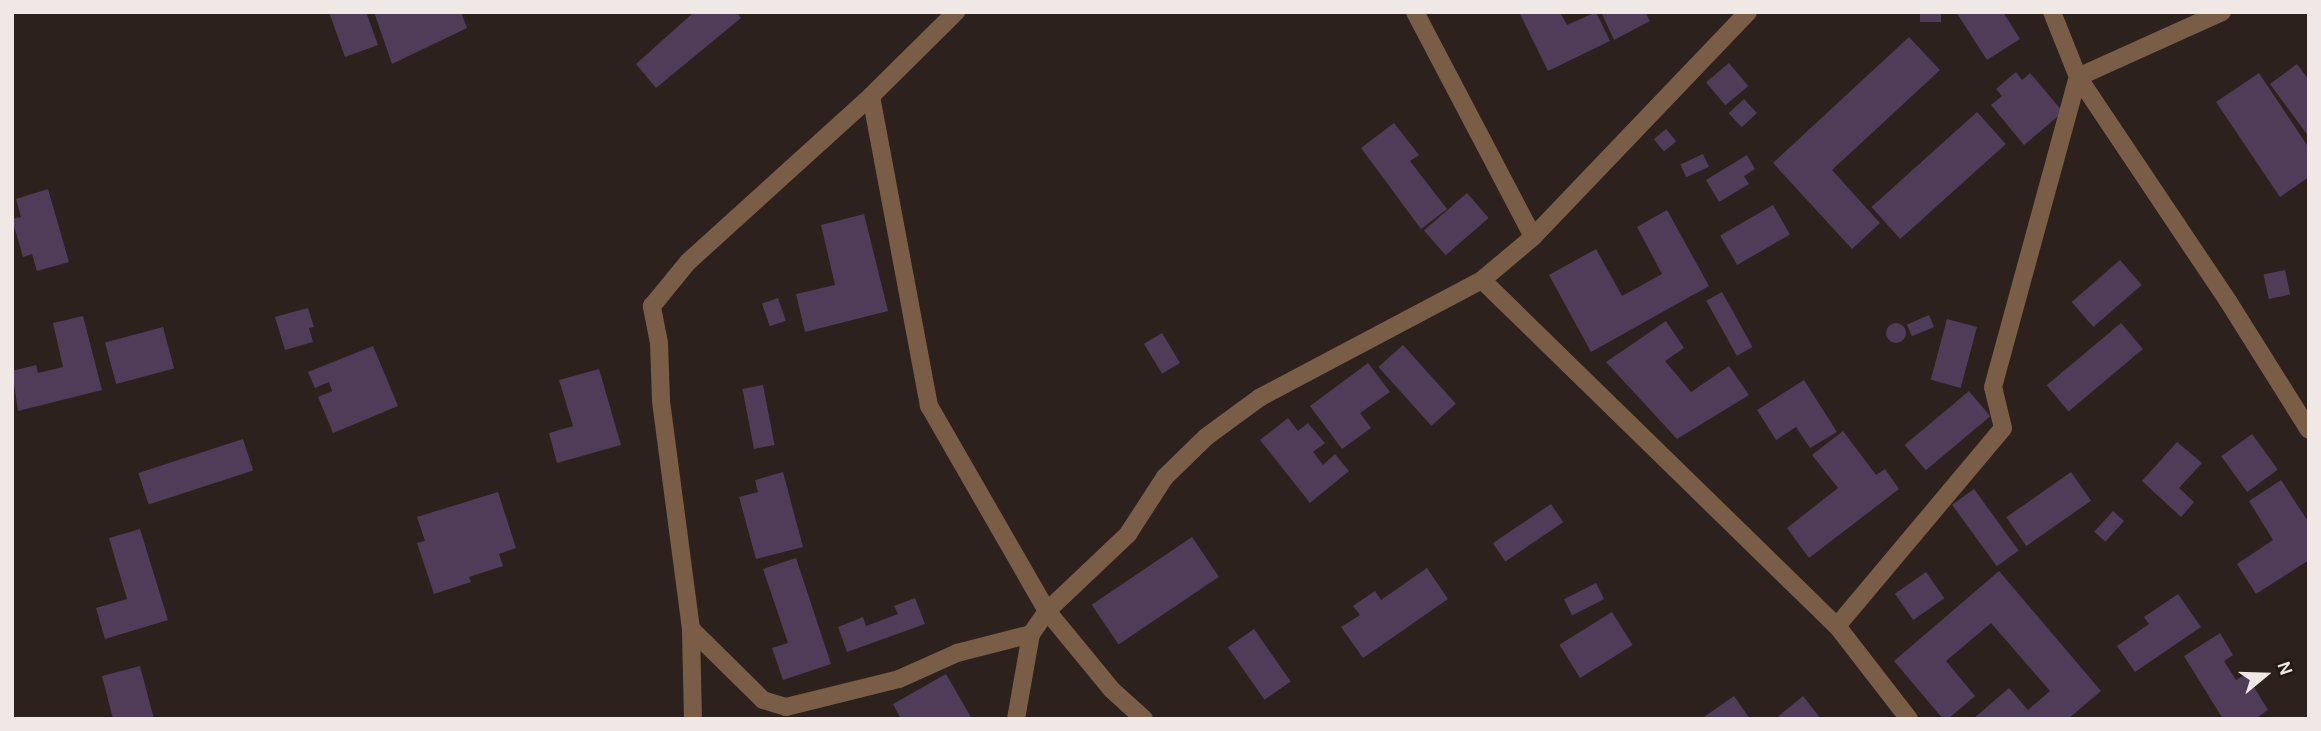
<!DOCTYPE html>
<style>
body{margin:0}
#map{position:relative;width:2321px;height:731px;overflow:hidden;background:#2c211d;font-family:Karla,sans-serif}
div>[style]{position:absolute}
.building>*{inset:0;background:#4f3c59;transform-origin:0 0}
.round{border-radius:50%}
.minor>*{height:18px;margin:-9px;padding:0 9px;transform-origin:9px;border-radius:9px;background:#7a5d47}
span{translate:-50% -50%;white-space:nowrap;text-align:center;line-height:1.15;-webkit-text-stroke:7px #221814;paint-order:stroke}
.frame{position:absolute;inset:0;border:14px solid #f0e8e5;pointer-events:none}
.north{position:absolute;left:2230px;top:640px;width:70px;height:70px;-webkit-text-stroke:5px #221814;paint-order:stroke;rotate:71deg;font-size:19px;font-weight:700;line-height:28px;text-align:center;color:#f0e8e5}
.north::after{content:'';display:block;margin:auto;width:24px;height:32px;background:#f0e8e5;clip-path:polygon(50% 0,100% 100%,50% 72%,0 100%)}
</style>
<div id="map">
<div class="building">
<i style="clip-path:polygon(329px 12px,366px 12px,378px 45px,345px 57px)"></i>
<i style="clip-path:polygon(374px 12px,461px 12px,467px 28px,392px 64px)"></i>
<i style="clip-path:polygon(694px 12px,736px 12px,741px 18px,656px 88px,636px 64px)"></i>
<i style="clip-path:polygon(1519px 12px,1560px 12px,1567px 25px,1596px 12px,1610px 41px,1548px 71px)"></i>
<i style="clip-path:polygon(1601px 12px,1645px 12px,1650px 21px,1614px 40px)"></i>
<i style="left:1920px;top:12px;width:21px;height:10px"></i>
<i style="clip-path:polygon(1956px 12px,2003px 12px,2020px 39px,1987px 60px)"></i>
<i style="clip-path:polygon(1909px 37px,1940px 70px,1832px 170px,1880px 223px,1852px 249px,1773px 163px)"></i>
<i style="left:1729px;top:63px;width:30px;height:30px;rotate:50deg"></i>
<i style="clip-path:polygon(2297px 64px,2309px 80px,2309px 137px,2270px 84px)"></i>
<i style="clip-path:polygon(2016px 72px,2022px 80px,2030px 73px,2063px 112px,2024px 145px,1991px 105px,2002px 96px,1996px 89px)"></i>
<i style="clip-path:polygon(2259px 73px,2309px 148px,2309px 177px,2280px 197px,2216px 102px)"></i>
<i style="left:1744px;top:99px;width:19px;height:21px;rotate:47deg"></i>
<i style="left:1977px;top:112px;width:43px;height:142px;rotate:48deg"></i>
<i style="clip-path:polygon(1394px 123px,1419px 155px,1410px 161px,1447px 209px,1421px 229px,1361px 148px)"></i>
<i style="left:1666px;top:129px;width:16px;height:16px;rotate:50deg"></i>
<i style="left:1703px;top:154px;width:14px;height:25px;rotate:65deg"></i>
<i style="clip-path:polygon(1747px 155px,1755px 169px,1744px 176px,1749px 184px,1719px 202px,1706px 180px)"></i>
<i style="clip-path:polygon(48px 189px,69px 262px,37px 271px,32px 254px,23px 257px,12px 219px,21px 217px,16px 199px)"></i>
<i style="left:1467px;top:193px;width:33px;height:57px;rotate:49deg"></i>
<i style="left:1773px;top:205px;width:34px;height:61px;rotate:60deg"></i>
<i style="clip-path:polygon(1667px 210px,1709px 286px,1591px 352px,1549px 275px,1596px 249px,1622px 296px,1662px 274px,1637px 227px)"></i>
<i style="clip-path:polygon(864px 214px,888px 311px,805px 332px,796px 294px,835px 285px,821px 225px)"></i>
<i style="left:2120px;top:260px;width:33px;height:64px;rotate:49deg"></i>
<i style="left:2285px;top:270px;width:25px;height:22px;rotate:78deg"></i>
<i style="left:1722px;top:292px;width:63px;height:18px;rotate:61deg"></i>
<i style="left:778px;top:298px;width:24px;height:17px;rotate:71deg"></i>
<i style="clip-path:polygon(308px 308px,314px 327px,309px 328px,313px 342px,285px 350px,275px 317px)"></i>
<i style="left:1929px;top:315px;width:13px;height:24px;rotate:67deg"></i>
<i style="clip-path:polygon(83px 316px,102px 390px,18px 411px,12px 371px,36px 365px,38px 373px,63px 367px,53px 323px)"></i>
<i style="left:1947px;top:319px;width:31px;height:63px;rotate:15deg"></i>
<i style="clip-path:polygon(1666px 321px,1684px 348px,1665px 361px,1691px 392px,1729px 366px,1749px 395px,1677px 439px,1606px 362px)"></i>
<i style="left:2121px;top:323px;width:34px;height:97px;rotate:50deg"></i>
<i class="round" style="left:1886px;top:323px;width:20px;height:20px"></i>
<i style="left:163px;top:327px;width:43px;height:60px;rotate:75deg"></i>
<i style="left:1162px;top:333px;width:35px;height:21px;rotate:59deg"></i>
<i style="left:1403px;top:345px;width:79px;height:33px;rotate:48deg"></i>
<i style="clip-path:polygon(373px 346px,398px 406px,333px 433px,318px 397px,332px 391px,329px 382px,315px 388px,308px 372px)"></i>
<i style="clip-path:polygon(1368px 363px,1390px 392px,1360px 413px,1371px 428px,1342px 449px,1310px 406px)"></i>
<i style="clip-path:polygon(599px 369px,621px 445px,557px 463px,549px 433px,573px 426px,559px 380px)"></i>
<i style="clip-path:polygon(1804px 380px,1837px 432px,1810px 448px,1796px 427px,1776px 440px,1757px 410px)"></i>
<i style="left:763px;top:385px;width:61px;height:21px;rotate:79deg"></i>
<i style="left:1969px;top:391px;width:33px;height:84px;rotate:50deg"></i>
<i style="clip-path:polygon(1288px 418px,1298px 431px,1308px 423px,1325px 443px,1313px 452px,1323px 465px,1335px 454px,1349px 471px,1310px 503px,1260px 440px)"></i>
<i style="clip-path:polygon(1843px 431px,1876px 475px,1885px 469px,1899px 489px,1809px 558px,1787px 528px,1838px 488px,1812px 455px)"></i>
<i style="left:2252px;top:434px;width:44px;height:38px;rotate:54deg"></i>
<i style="left:243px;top:439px;width:33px;height:110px;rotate:72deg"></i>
<i style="clip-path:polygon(2177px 442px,2202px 463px,2179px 488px,2194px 502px,2181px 517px,2142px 481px)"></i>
<i style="clip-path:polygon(783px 472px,803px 547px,756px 559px,739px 497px,758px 492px,755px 480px)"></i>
<i style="left:2071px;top:472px;width:35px;height:79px;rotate:55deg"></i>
<i style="clip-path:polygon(2281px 480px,2309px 523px,2309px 560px,2256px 594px,2237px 564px,2273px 540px,2249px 501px)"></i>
<i style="left:1974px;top:489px;width:76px;height:27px;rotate:54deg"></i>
<i style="clip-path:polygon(498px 492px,516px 548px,499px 554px,503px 566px,469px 577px,471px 582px,434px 594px,417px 543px,425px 541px,417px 517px)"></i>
<i style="left:1551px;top:504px;width:22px;height:70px;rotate:56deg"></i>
<i style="left:2113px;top:511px;width:15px;height:28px;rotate:42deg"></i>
<i style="clip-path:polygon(140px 529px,168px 620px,105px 639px,96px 608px,127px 599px,109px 538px)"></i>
<i style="left:1192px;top:537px;width:48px;height:121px;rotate:56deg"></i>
<i style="clip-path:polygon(796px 558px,831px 664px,783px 680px,772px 648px,788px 643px,763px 569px)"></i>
<i style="clip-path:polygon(1427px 568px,1448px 599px,1363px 658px,1341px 627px,1360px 615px,1353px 606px,1375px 591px,1381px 600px)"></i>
<i style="clip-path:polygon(1999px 571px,2101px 691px,2068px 719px,1973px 719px,2009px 688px,2028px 710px,2050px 691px,1991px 623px,1946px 661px,1975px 696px,1948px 719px,1943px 719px,1894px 661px)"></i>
<i style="left:1926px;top:572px;width:32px;height:38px;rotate:55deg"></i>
<i style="left:1596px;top:583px;width:18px;height:36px;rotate:63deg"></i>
<i style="clip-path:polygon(2178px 594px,2201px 627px,2135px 672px,2117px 646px,2149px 624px,2144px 617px)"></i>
<i style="clip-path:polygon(915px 598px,925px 624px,847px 652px,838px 627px,863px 617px,866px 626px,898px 614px,894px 606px)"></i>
<i style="left:1612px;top:612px;width:39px;height:62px;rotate:58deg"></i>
<i style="left:1254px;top:629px;width:64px;height:32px;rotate:55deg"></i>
<i style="clip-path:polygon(2220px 633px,2233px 655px,2224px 661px,2236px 680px,2246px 674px,2268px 710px,2255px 719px,2223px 719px,2184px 656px)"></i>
<i style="clip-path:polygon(140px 666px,154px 719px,113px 719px,102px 676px)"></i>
<i style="clip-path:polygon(946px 674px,972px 719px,901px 719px,893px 704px)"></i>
<i style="clip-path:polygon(1734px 696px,1750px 719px,1701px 719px)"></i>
<i style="clip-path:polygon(1803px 696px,1821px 719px,1775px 719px)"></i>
</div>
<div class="minor">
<i style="left:1415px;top:12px;width:254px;rotate:62.3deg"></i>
<i style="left:2052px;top:12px;width:70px;rotate:68.2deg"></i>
<i style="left:2078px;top:77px;width:270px;rotate:56.2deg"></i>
<i style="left:2228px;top:301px;width:152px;rotate:57.9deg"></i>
<i style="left:1482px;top:280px;width:496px;rotate:44.3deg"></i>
<i style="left:1837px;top:626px;width:118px;rotate:52.3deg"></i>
<i style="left:1837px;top:626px;width:258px;rotate:-50deg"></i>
<i style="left:2003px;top:428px;width:42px;rotate:-103.7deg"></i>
<i style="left:1993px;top:387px;width:321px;rotate:-74.7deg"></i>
<i style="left:2078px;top:77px;width:158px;rotate:-24.3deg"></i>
<i style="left:691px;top:629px;width:101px;rotate:44.6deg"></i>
<i style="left:763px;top:700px;width:24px;rotate:17deg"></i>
<i style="left:786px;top:707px;width:116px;rotate:-13.9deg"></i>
<i style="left:899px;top:679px;width:64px;rotate:-24.1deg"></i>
<i style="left:957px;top:653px;width:76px;rotate:-14.4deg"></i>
<i style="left:1031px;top:634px;width:28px;rotate:-55deg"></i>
<i style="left:1047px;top:611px;width:237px;rotate:-119.9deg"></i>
<i style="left:929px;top:406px;width:315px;rotate:-100.6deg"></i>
<i style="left:693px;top:719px;width:90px;rotate:-91.3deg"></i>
<i style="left:691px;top:629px;width:231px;rotate:-97.5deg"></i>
<i style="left:661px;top:400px;width:57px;rotate:-92deg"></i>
<i style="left:659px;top:343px;width:38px;rotate:-101deg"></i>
<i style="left:652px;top:306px;width:57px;rotate:-50.7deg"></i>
<i style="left:688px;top:262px;width:247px;rotate:-42.2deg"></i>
<i style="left:871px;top:96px;width:120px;rotate:-44.7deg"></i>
<i style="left:1016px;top:719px;width:86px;rotate:-80deg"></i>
<i style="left:1144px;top:719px;width:43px;rotate:-137.8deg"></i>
<i style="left:1112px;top:690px;width:102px;rotate:-129.4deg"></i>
<i style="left:1047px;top:611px;width:112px;rotate:-43.5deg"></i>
<i style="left:1128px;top:534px;width:68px;rotate:-57deg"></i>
<i style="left:1165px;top:477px;width:57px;rotate:-44.3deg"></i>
<i style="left:1206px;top:437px;width:66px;rotate:-36.3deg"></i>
<i style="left:1259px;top:398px;width:252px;rotate:-27.9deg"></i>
<i style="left:1482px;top:280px;width:67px;rotate:-40.1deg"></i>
<i style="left:1533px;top:237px;width:311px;rotate:-46.3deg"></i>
</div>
<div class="frame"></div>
<div class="north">N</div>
</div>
